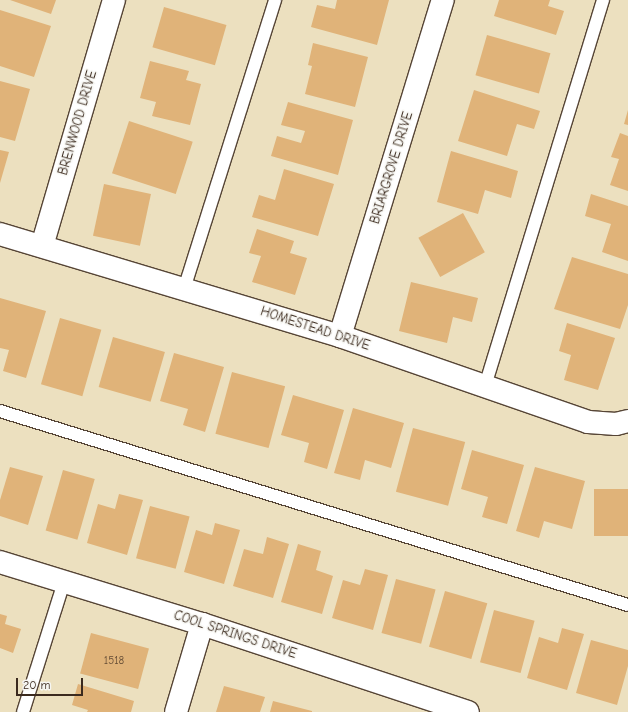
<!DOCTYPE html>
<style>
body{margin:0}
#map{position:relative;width:628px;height:712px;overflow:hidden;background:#ece0bf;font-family:"Comic Neue",sans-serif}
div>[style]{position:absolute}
.building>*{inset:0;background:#e0b379;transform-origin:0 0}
.roads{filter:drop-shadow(1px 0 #564536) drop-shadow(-1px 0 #564536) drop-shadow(0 1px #564536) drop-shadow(0 -1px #564536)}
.service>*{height:12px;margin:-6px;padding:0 6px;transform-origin:6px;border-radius:6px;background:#fff}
.minor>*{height:22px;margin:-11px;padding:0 11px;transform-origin:11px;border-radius:11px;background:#fff}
span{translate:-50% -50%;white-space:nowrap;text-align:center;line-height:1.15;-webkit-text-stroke:3px #f6f6f2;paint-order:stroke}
.number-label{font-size:11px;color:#644c35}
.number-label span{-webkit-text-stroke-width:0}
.street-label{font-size:13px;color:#3b2a1e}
.scale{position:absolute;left:16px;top:678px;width:67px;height:18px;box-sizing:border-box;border:2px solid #3b2a1e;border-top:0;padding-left:5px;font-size:12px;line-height:14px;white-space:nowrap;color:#3b2a1e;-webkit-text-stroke:3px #f6f6f2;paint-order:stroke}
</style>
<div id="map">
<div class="building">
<i style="clip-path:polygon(10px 0,56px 0,51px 14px)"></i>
<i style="clip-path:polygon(337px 0,389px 0,377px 45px,311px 27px,317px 5px,335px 9px)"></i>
<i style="clip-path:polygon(499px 0,550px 0,548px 6px,564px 11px,556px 35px,494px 16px)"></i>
<i style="left:164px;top:7px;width:65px;height:42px;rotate:16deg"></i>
<i style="clip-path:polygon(0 10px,51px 26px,34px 77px,0 66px)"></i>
<i style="left:487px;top:35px;width:66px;height:42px;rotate:16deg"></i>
<i style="clip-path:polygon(313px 43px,368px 57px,355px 107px,305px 94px,312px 66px,308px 65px)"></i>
<i style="clip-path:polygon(150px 61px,189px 71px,186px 80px,201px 84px,190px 125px,152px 116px,156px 102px,140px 98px)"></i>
<i style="clip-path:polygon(0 81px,30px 89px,15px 141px,0 137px)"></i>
<i style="clip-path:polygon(474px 90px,540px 111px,534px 129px,517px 124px,507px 156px,458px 141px)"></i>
<i style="clip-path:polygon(288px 102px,353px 120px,338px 175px,271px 156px,277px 136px,301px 143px,305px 131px,281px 125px)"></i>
<i style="clip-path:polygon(628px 110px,628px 125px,624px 124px)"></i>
<i style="left:129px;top:121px;width:67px;height:55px;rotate:18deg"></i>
<i style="clip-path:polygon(620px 133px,628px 136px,628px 191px,610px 185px,619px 159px,611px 157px)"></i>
<i style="clip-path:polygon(0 150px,9px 152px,0 183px)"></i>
<i style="clip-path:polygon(451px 151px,518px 171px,511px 198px,485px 190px,478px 214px,437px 202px)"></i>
<i style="clip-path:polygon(284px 169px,334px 184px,318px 236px,252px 217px,259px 195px,275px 200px)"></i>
<i style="left:104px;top:184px;width:48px;height:53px;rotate:12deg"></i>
<i style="clip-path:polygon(591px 194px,628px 206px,628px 261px,602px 252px,611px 224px,585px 216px)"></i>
<i style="left:463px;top:213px;width:45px;height:51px;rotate:61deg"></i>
<i style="clip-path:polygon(257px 229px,294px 241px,290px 253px,307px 258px,295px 295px,252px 282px,261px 256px,249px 253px)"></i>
<i style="clip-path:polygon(572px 257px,628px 274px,628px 305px,620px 329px,554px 309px)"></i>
<i style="clip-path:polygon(411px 282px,478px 298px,472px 322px,453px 317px,447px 343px,399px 331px)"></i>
<i style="clip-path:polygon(0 298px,46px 311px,26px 378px,3px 371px,9px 350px,0 348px)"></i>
<i style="left:60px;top:318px;width:43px;height:69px;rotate:16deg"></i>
<i style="clip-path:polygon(567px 323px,615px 338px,598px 390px,564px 380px,571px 355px,559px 351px)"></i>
<i style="left:113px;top:337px;width:54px;height:52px;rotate:16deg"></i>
<i style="clip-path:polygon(174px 353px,224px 367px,205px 432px,183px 425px,188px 409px,160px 401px)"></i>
<i style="left:232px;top:372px;width:55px;height:64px;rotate:15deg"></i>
<i style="clip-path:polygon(293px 395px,344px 410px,327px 469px,304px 462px,309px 443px,281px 435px)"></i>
<i style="clip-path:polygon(353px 408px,404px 423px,391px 468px,365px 460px,360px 480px,334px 473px)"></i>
<i style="left:413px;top:428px;width:54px;height:66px;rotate:15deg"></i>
<i style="clip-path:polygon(472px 450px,524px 465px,507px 524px,482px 517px,488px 497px,461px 489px)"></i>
<i style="clip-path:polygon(10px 467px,43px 476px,28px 525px,0 516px,0 500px)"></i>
<i style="clip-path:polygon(535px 467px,585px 481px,572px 529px,544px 521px,539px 538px,516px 531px)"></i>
<i style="left:63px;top:470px;width:33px;height:63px;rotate:16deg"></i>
<i style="left:628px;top:489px;width:47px;height:34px;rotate:90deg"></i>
<i style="clip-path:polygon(119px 494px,143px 500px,127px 555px,87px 543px,98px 504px,115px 509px)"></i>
<i style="left:150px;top:506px;width:41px;height:54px;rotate:15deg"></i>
<i style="clip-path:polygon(215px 523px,240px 530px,224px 584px,184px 572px,196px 530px,212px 535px)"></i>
<i style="clip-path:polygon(267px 537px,289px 544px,273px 598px,233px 586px,244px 549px,263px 554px)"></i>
<i style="clip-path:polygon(298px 544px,321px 551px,316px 570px,333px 576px,322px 614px,281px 602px)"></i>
<i style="clip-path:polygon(365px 569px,388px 575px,373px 630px,332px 618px,343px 580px,360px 585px)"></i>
<i style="left:396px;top:579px;width:41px;height:56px;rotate:15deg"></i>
<i style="left:445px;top:591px;width:44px;height:58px;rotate:16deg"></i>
<i style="left:494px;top:610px;width:42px;height:54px;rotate:15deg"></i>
<i style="clip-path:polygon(0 614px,7px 616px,5px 624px,21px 629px,13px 653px,0 648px)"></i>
<i style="clip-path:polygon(562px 628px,584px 634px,567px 690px,527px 678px,539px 637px,558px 643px)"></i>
<i style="left:91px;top:633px;width:60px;height:42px;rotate:15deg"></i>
<i style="clip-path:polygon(591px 640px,628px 650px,628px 666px,617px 705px,576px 693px)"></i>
<i style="clip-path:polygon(78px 684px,134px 701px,131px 712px,87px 712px,88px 710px,72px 705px)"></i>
<i style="clip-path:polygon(224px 686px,265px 697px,260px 712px,216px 712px)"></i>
<i style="clip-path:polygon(273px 701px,312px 711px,312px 712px,270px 712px)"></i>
</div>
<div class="roads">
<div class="service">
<i style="left:184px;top:289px;width:303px;rotate:-72.5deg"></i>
<i style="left:485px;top:386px;width:404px;rotate:-73deg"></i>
<i style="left:0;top:411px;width:657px;rotate:17.17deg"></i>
<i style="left:23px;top:712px;width:136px;rotate:-72.5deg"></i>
</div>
<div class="minor">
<i style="left:0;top:234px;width:355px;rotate:16.7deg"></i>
<i style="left:340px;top:336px;width:262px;rotate:19.1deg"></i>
<i style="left:588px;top:422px;width:28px;rotate:4deg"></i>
<i style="left:616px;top:424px;width:12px;rotate:-14deg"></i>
<i style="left:42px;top:246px;width:256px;rotate:-73.7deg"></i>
<i style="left:340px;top:336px;width:351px;rotate:-73deg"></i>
<i style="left:0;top:562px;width:211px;rotate:17.1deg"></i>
<i style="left:202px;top:624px;width:280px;rotate:18.3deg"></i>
<i style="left:176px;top:712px;width:92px;rotate:-73.5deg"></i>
</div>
</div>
<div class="number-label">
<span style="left:114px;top:661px">1518</span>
</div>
<div class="street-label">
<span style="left:78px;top:123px;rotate:-74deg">BRENWOOD DRIVE</span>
<span style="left:392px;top:168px;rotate:-73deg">BRIARGROVE DRIVE</span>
<span style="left:315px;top:329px;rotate:18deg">HOMESTEAD DRIVE</span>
<span style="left:235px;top:635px;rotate:18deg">COOL SPRINGS DRIVE</span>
</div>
<div class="scale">20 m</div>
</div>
